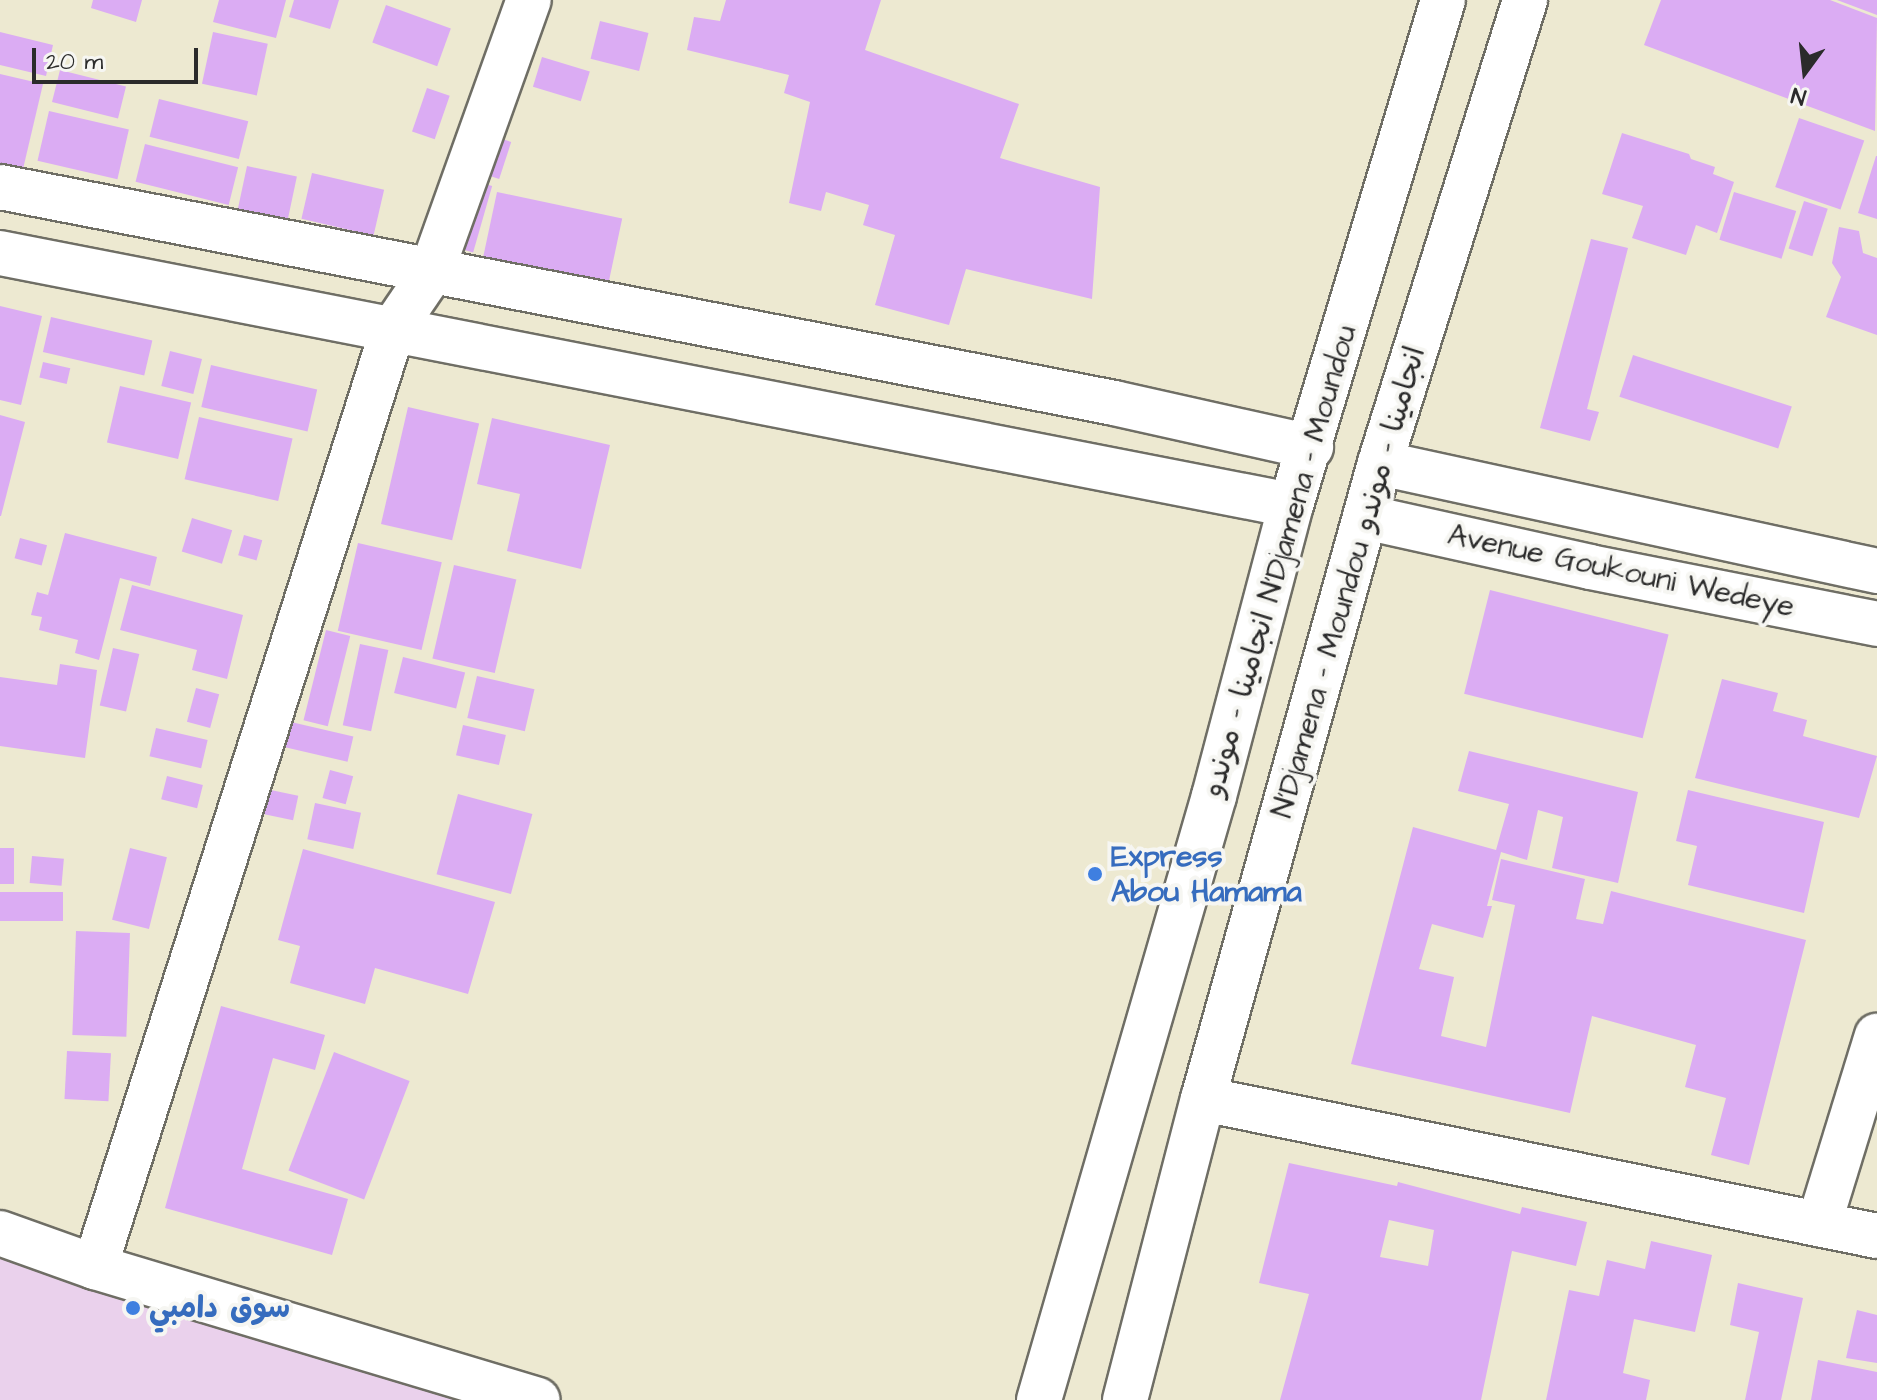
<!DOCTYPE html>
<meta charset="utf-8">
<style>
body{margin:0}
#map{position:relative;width:1877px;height:1400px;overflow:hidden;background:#ede9d1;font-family:"Architects Daughter","Playpen Sans Arabic",sans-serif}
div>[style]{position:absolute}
.built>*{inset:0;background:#ead1ec}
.building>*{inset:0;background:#dbacf3;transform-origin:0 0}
.roads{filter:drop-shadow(2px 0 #6f6e65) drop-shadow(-2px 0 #6f6e65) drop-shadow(0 2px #6f6e65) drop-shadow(0 -2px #6f6e65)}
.minor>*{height:44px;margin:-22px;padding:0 22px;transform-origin:22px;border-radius:22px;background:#fff}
.major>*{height:44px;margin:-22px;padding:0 22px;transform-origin:22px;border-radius:22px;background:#fff}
.dots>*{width:22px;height:22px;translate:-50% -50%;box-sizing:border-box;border:4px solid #f6f6f2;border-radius:50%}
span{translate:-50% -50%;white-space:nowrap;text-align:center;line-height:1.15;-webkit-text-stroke:8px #f6f6f2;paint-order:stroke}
.street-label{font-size:30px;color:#2b2b2b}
.shop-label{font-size:30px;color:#366cbe;font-weight:700}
.left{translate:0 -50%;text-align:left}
.north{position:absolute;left:1765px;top:32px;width:80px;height:80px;-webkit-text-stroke:6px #f6f6f2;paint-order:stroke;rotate:195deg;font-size:22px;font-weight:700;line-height:32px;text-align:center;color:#2b2b2b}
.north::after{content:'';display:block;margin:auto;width:28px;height:36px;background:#2b2b2b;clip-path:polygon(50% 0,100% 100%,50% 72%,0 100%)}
.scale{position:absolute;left:32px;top:48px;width:166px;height:36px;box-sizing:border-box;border:4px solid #2b2b2b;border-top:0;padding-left:10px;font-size:24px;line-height:28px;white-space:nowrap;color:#2b2b2b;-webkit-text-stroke:6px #f6f6f2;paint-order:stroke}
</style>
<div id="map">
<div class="built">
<i style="clip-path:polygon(0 1216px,532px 1400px,0 1400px)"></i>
</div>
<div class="building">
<i style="clip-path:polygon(93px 0,142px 0,136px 22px,91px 8px)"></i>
<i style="clip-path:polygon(219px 0,286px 0,276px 38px,213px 22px)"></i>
<i style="clip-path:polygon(294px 0,339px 0,330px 29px,289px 17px)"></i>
<i style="clip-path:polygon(726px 0,881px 0,865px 50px,1019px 104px,1000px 158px,1100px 187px,1092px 299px,966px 269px,949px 325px,875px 305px,895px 235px,863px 225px,869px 205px,826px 192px,821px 211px,789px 203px,810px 102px,784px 93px,789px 75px,687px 50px,694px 17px,720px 21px)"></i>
<i style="clip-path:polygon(1661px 0,1830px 0,1877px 18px,1875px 131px,1644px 45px)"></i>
<i style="clip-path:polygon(1837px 0,1877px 0,1877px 15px)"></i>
<i style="left:386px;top:5px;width:69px;height:40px;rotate:20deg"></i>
<i style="left:600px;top:21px;width:50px;height:39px;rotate:14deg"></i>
<i style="clip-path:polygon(0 32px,53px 45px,46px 76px,0 65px)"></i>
<i style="left:213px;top:32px;width:56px;height:53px;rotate:12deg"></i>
<i style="left:542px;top:57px;width:50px;height:31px;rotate:17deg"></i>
<i style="left:60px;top:70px;width:68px;height:33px;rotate:14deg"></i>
<i style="clip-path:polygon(0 74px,43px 84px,23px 169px,0 163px)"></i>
<i style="left:427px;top:88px;width:24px;height:46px;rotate:19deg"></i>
<i style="left:159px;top:99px;width:92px;height:39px;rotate:14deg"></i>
<i style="left:49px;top:111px;width:82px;height:51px;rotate:13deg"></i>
<i style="left:1799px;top:118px;width:69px;height:73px;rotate:19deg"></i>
<i style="clip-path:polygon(1622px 133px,1689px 154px,1691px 159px,1715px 167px,1713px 174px,1734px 182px,1717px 233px,1696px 225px,1686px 255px,1632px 238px,1643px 206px,1602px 194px)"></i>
<i style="left:496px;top:137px;width:16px;height:39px;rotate:18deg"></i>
<i style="left:145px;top:144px;width:96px;height:39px;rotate:14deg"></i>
<i style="clip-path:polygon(1876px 156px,1877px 156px,1877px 219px,1858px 213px)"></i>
<i style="left:247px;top:166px;width:51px;height:44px;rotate:12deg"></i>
<i style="left:312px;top:173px;width:74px;height:47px;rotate:13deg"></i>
<i style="left:471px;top:180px;width:22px;height:69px;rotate:16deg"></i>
<i style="left:497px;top:192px;width:128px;height:74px;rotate:12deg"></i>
<i style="left:1734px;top:192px;width:65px;height:50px;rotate:17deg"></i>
<i style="left:1804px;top:201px;width:25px;height:50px;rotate:18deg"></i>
<i style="clip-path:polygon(1839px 227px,1859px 231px,1863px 253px,1877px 258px,1877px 335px,1826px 317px,1841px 277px,1832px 263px)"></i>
<i style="clip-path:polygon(1591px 239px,1628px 248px,1587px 409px,1599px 412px,1590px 441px,1540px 428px)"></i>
<i style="clip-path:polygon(0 306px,42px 316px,21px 405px,0 400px)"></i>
<i style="left:51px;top:317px;width:104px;height:36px;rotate:13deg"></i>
<i style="left:170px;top:351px;width:33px;height:36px;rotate:14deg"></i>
<i style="left:1633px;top:355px;width:167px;height:44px;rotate:18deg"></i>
<i style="left:43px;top:362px;width:28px;height:16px;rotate:13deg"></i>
<i style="left:211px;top:365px;width:109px;height:43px;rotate:13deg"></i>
<i style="left:120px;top:386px;width:73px;height:58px;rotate:13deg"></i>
<i style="left:408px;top:407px;width:73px;height:120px;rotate:13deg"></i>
<i style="clip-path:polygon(0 415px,25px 422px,1px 516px,0 516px)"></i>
<i style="left:199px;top:417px;width:96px;height:64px;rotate:13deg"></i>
<i style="clip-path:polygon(492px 418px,610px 445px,581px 569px,507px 551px,520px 494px,477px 484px)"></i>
<i style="left:192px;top:518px;width:42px;height:35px;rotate:17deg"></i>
<i style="clip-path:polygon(65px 533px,157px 557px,150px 586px,120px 578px,99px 660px,75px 653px,78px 640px,39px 630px,42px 617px,31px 615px,37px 592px,48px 595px)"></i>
<i style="left:244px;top:535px;width:19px;height:21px;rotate:16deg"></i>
<i style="left:20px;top:538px;width:28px;height:21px;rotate:15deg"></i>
<i style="left:358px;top:543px;width:86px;height:90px;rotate:13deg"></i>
<i style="left:454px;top:565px;width:64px;height:96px;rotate:13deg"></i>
<i style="clip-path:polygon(132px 585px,243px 615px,227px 679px,192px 670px,197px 650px,120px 630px)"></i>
<i style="left:1490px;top:590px;width:184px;height:107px;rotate:14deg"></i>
<i style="left:326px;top:630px;width:25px;height:93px;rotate:14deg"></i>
<i style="left:360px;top:644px;width:29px;height:83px;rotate:12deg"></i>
<i style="left:113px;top:648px;width:27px;height:59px;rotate:13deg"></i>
<i style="left:403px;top:657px;width:64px;height:37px;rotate:14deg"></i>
<i style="clip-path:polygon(60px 664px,97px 670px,85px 758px,0 746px,0 677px,57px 685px)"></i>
<i style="left:477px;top:676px;width:59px;height:43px;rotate:13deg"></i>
<i style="clip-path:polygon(1722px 679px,1778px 693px,1773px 711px,1807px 720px,1803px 736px,1877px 756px,1859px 818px,1695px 778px)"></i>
<i style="left:196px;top:688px;width:24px;height:35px;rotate:15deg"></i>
<i style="left:291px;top:722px;width:64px;height:26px;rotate:13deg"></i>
<i style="left:463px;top:725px;width:44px;height:31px;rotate:13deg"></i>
<i style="left:156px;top:728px;width:53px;height:29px;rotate:13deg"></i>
<i style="clip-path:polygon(1469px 751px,1638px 792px,1618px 883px,1552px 868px,1563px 817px,1538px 810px,1527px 860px,1501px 852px,1487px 906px,1492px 906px,1483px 938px,1432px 924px,1419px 969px,1454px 977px,1441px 1036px,1486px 1047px,1515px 905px,1492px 900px,1501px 859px,1585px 879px,1576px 919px,1603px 924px,1611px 891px,1806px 940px,1749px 1165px,1711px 1155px,1726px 1098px,1685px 1087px,1696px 1045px,1592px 1016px,1570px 1113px,1351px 1064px,1413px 827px,1496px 850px,1509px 804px,1458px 791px)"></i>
<i style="left:330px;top:770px;width:24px;height:29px;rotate:15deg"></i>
<i style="left:167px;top:776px;width:37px;height:24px;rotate:14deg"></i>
<i style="left:266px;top:789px;width:33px;height:25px;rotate:12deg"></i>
<i style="clip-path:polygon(1688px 790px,1824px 822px,1804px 913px,1688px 885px,1697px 846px,1676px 841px)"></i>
<i style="left:458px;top:794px;width:77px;height:83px;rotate:15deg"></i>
<i style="left:315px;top:803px;width:47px;height:37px;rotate:12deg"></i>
<i style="left:0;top:848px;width:14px;height:36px"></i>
<i style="left:130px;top:848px;width:38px;height:74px;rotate:14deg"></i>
<i style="clip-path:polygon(303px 849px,495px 902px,468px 994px,375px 968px,365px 1004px,290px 983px,300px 946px,278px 940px)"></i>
<i style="left:32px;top:856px;width:32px;height:27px;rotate:5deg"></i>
<i style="left:0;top:892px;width:63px;height:29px"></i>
<i style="left:76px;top:931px;width:54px;height:104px;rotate:2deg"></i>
<i style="clip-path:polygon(221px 1006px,325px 1035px,315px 1070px,273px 1058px,242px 1169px,348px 1199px,332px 1255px,165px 1208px)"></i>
<i style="left:67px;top:1051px;width:44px;height:48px;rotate:3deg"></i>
<i style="left:334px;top:1052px;width:81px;height:127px;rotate:21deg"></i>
<i style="clip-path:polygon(evenodd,1289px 1163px,1397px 1186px,1398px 1182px,1520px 1214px,1522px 1207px,1587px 1222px,1576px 1266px,1512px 1251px,1481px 1400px,1280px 1400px,1309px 1294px,1259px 1283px,1289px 1163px,1389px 1220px,1434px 1230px,1428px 1266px,1380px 1257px,1389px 1220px)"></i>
<i style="clip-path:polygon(1651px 1241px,1712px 1255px,1695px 1332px,1634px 1319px,1623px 1373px,1650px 1380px,1646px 1400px,1546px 1400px,1569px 1290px,1599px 1296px,1607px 1260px,1645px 1269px)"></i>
<i style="clip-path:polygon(1738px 1283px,1803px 1298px,1781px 1400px,1745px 1400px,1759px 1332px,1730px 1325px)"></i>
<i style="clip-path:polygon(1857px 1310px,1877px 1315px,1877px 1363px,1846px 1358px)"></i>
<i style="clip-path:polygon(1818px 1360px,1877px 1372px,1877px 1400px,1811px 1400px)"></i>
</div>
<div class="roads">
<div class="minor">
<i style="left:0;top:187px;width:1135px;rotate:10.97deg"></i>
<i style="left:1114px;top:403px;width:202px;rotate:12.6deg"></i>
<i style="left:0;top:253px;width:1315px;rotate:11.05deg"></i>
<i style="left:1380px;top:463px;width:509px;rotate:12.26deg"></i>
<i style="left:1365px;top:517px;width:230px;rotate:12.5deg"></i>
<i style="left:1590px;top:567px;width:293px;rotate:11.2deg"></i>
<i style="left:1203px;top:1099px;width:688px;rotate:11.49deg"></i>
<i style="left:1819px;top:1224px;width:197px;rotate:-72.9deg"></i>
<i style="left:0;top:1233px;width:101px;rotate:19.7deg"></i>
<i style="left:95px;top:1267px;width:462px;rotate:16.7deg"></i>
<i style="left:95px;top:1267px;width:984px;rotate:-72.38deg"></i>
<i style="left:393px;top:329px;width:68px;rotate:-55.8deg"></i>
<i style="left:431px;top:273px;width:290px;rotate:-70.3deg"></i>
</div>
<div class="major">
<i style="left:1039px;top:1400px;width:629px;rotate:-73.84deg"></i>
<i style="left:1214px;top:796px;width:301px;rotate:-75.2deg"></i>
<i style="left:1291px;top:505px;width:527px;rotate:-73.25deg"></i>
<i style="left:1125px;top:1400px;width:311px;rotate:-75.5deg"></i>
<i style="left:1203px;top:1099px;width:660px;rotate:-74.45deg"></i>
<i style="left:1380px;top:463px;width:485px;rotate:-72.6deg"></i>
</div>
</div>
<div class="dots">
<i style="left:1095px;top:874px;background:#3f7fe0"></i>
<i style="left:133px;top:1308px;background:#3f7fe0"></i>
</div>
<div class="street-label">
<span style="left:1280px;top:561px;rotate:-74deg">انجامينا - موندو N'Djamena - Moundou</span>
<span style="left:1621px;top:571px;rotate:12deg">Avenue Goukouni Wedeye</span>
<span style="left:1349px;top:582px;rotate:-74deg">N'Djamena - Moundou انجامينا - موندو</span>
</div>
<div class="shop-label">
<span class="left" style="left:1111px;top:874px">Express<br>Abou Hamama</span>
<span class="left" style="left:149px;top:1308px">سوق دامبي</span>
</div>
<div class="north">N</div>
<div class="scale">20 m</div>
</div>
